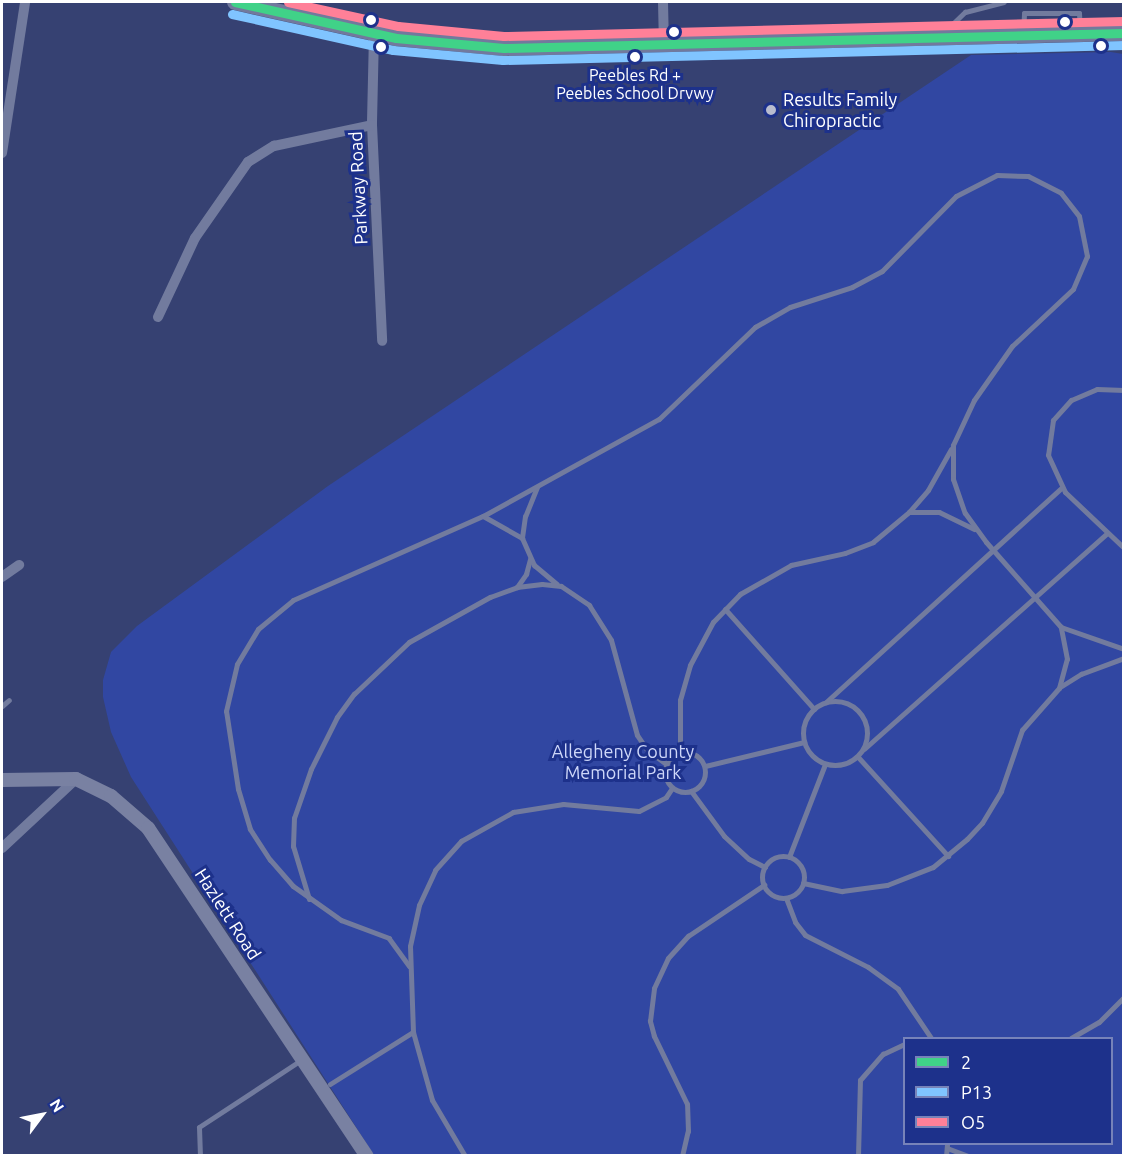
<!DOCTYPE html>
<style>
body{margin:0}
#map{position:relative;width:1125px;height:1157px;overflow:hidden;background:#364172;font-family:Ubuntu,sans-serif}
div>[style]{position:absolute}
.green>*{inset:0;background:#3147a2}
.lane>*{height:5px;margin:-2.5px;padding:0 2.5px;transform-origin:2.5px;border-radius:2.5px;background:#727b9e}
.lane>.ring{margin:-2.5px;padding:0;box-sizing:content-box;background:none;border:5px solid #727b9e;border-radius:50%}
.street>*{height:10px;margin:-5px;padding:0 5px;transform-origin:5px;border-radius:5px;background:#727b9e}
.secondary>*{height:14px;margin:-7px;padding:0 7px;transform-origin:7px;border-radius:7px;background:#7981a2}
.primary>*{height:16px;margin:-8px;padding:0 8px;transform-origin:8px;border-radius:8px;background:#72799d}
.bus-1>*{height:9px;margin:-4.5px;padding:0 4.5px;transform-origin:4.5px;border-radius:4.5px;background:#40d288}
.bus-2>*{height:9px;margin:-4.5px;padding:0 4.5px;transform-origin:4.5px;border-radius:4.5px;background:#80c4ff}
.bus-3>*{height:9px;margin:-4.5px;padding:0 4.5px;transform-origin:4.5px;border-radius:4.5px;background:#ff8098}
.dots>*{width:16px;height:16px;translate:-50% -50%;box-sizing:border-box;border:3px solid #1d318b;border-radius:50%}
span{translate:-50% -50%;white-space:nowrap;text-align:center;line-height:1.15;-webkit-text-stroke:6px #1d318b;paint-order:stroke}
.bus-label{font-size:16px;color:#fff}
.poi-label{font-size:18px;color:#fff}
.left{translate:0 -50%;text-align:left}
.street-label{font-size:18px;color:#fff}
.park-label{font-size:18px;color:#ced7f9}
.frame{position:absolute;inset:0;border:3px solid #fff;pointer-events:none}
.legend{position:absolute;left:903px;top:1037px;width:210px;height:108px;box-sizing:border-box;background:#1d318b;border:2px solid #7783b9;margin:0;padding:8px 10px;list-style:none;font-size:18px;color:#fff}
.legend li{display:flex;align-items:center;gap:12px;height:30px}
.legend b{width:30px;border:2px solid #7783b9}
.north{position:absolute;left:12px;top:1085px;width:60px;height:60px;-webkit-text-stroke:4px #1d318b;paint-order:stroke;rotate:58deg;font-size:16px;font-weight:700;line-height:24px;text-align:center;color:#fff}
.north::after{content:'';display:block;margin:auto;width:21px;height:27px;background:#fff;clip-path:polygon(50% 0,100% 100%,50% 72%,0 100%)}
</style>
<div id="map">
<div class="green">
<i style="clip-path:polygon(evenodd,1111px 52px,1123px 54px,1123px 1155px,374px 1155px,131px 777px,111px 732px,103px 697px,103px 680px,111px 652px,137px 626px,328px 486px,971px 55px,1111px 52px,904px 1038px,1112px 1038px,1112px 1144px,904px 1144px,904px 1038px)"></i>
</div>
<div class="lane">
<i style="left:1023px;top:33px;width:20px;rotate:-87deg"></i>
<i style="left:1024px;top:13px;width:55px"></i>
<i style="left:1079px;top:13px;width:18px;rotate:87deg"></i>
<i style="left:942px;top:34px;width:32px;rotate:-44deg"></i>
<i style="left:965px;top:12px;width:40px;rotate:-14.4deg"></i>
<i style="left:1124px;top:390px;width:27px;rotate:-178deg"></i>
<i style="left:1097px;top:389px;width:28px;rotate:157deg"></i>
<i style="left:1071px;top:400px;width:27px;rotate:132deg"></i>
<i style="left:1053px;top:420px;width:35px;rotate:98deg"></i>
<i style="left:1048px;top:455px;width:41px;rotate:65.3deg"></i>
<i style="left:1065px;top:492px;width:81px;rotate:43.5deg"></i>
<i style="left:537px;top:487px;width:31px;rotate:112deg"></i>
<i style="left:525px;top:516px;width:22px;rotate:98deg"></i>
<i style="left:522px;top:538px;width:30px;rotate:66deg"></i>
<i style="left:534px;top:565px;width:30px;rotate:40deg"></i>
<i style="left:909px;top:512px;width:29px;rotate:-49deg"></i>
<i style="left:928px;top:490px;width:47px;rotate:-60.7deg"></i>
<i style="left:483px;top:516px;width:45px;rotate:29.4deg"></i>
<i style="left:517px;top:587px;width:16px;rotate:-55deg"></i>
<i style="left:526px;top:574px;width:16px;rotate:-75deg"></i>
<i style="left:725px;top:609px;width:134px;rotate:48.3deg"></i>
<i style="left:1060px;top:687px;width:25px;rotate:-32deg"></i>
<i style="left:1081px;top:674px;width:46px;rotate:-20.4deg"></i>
<i class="ring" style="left:803px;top:701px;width:59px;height:59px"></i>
<i style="left:826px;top:702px;width:319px;rotate:-42.3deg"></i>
<i style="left:2px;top:706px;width:9px;rotate:-41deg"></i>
<i style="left:864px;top:749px;width:324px;rotate:-41.6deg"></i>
<i class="ring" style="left:665px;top:752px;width:35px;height:35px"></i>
<i style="left:680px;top:752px;width:52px;rotate:-90deg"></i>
<i style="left:680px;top:700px;width:36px;rotate:-74deg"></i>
<i style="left:690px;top:665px;width:49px;rotate:-61.9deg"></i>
<i style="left:713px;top:622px;width:39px;rotate:-46deg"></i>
<i style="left:740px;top:594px;width:59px;rotate:-29.6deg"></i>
<i style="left:791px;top:565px;width:55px;rotate:-12.5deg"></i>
<i style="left:845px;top:553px;width:30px;rotate:-21deg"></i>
<i style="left:873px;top:542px;width:47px;rotate:-39.8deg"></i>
<i style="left:909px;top:512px;width:30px"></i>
<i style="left:939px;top:512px;width:39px;rotate:26deg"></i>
<i style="left:858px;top:757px;width:134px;rotate:47.7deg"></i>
<i style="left:705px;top:766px;width:102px;rotate:-13.6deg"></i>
<i style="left:691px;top:791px;width:56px;rotate:53.7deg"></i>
<i style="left:724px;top:836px;width:34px;rotate:43deg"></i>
<i style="left:749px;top:859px;width:18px;rotate:27deg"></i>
<i class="ring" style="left:762px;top:856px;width:37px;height:37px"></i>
<i style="left:789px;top:857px;width:100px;rotate:-68.8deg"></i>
<i style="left:803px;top:883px;width:40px;rotate:12deg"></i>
<i style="left:842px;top:891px;width:45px;rotate:-7.6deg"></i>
<i style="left:887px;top:885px;width:49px;rotate:-21.4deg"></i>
<i style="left:933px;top:867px;width:44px;rotate:-39.5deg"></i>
<i style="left:967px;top:839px;width:22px;rotate:-47deg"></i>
<i style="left:982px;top:823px;width:37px;rotate:-59deg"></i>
<i style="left:1001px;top:791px;width:65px;rotate:-71deg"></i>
<i style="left:1022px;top:730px;width:56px;rotate:-48.6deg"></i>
<i style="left:1059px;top:688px;width:30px;rotate:-75deg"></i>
<i style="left:1067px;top:659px;width:33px;rotate:-101deg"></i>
<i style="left:786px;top:898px;width:26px;rotate:69deg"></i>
<i style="left:795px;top:922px;width:16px;rotate:52deg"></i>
<i style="left:805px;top:935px;width:71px;rotate:26.9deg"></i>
<i style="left:868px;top:967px;width:37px;rotate:36deg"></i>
<i style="left:898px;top:989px;width:59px;rotate:56deg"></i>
<i style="left:309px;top:899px;width:55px;rotate:-106.8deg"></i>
<i style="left:293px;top:846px;width:28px;rotate:-88deg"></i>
<i style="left:294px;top:818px;width:52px;rotate:-70.9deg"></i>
<i style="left:311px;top:769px;width:58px;rotate:-63.4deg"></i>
<i style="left:337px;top:717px;width:29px;rotate:-54deg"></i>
<i style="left:354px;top:694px;width:76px;rotate:-43.4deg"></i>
<i style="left:409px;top:642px;width:93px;rotate:-29.1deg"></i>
<i style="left:490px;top:597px;width:29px;rotate:-20deg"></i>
<i style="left:517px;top:587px;width:25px;rotate:-7deg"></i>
<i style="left:542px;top:584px;width:19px;rotate:6deg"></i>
<i style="left:561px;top:586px;width:34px;rotate:34deg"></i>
<i style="left:589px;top:605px;width:41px;rotate:57.8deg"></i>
<i style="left:611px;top:640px;width:98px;rotate:74.7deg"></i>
<i style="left:637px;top:735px;width:18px;rotate:56deg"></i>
<i style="left:647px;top:750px;width:24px;rotate:36deg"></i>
<i style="left:409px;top:966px;width:34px;rotate:-126deg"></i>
<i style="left:389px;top:938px;width:51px;rotate:-159.4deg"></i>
<i style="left:341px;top:920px;width:59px;rotate:-144.7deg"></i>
<i style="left:293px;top:886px;width:35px;rotate:-131deg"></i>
<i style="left:270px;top:860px;width:37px;rotate:-123deg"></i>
<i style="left:250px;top:829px;width:42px;rotate:-106.7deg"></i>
<i style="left:238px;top:789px;width:79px;rotate:-98.7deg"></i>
<i style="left:226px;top:711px;width:48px;rotate:-76.8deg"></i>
<i style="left:237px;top:664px;width:41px;rotate:-59deg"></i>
<i style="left:258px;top:629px;width:45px;rotate:-39.6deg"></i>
<i style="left:293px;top:600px;width:208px;rotate:-23.9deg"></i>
<i style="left:483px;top:516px;width:201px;rotate:-28.9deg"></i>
<i style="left:659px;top:419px;width:133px;rotate:-43.8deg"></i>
<i style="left:755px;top:327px;width:40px;rotate:-29.7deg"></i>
<i style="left:790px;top:307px;width:65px;rotate:-17.9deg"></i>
<i style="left:852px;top:287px;width:34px;rotate:-28deg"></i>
<i style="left:882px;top:271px;width:105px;rotate:-45.4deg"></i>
<i style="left:956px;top:196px;width:46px;rotate:-27.1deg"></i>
<i style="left:997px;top:175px;width:31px;rotate:2deg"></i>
<i style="left:1028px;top:176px;width:37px;rotate:27deg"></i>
<i style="left:1061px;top:193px;width:29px;rotate:52deg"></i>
<i style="left:1079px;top:216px;width:41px;rotate:78.7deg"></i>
<i style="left:1087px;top:256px;width:36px;rotate:113deg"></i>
<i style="left:1073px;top:289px;width:83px;rotate:136.9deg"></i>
<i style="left:1012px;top:346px;width:66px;rotate:125.1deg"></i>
<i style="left:974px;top:400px;width:50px;rotate:115deg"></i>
<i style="left:953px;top:445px;width:34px;rotate:90deg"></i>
<i style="left:953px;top:479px;width:36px;rotate:71deg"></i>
<i style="left:965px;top:513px;width:36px;rotate:54deg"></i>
<i style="left:986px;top:542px;width:113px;rotate:48.6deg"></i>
<i style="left:1061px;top:627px;width:67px;rotate:19.2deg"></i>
<i style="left:1071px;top:1038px;width:32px;rotate:-30deg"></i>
<i style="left:1099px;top:1022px;width:35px;rotate:-45deg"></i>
<i style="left:330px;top:1084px;width:98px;rotate:-32.1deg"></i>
<i style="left:947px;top:1148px;width:22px;rotate:21deg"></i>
<i style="left:200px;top:1156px;width:29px;rotate:-92deg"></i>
<i style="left:199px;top:1127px;width:122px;rotate:-33.3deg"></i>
<i style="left:465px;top:1156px;width:65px;rotate:-120.5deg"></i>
<i style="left:432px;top:1100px;width:71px;rotate:-105.6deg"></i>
<i style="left:413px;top:1032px;width:86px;rotate:-92deg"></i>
<i style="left:410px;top:946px;width:42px;rotate:-77.6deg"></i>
<i style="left:419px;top:905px;width:38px;rotate:-65deg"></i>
<i style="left:435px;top:870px;width:39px;rotate:-48deg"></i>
<i style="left:461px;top:841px;width:60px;rotate:-29.1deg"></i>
<i style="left:513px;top:812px;width:51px;rotate:-9.1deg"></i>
<i style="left:563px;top:804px;width:76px;rotate:5.3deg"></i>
<i style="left:639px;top:811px;width:30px;rotate:-27deg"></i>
<i style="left:666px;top:797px;width:11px;rotate:-56deg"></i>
<i style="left:682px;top:1156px;width:26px;rotate:-77deg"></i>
<i style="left:688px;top:1131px;width:27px;rotate:-92deg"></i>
<i style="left:687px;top:1104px;width:76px;rotate:-115.9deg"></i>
<i style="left:654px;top:1036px;width:16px;rotate:-105deg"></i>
<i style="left:650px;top:1021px;width:33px;rotate:-83deg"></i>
<i style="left:654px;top:988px;width:33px;rotate:-65deg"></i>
<i style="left:668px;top:958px;width:30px;rotate:-48deg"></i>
<i style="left:688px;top:936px;width:92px;rotate:-33.9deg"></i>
<i style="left:858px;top:1156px;width:76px;rotate:-88.5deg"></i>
<i style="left:860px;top:1080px;width:35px;rotate:-49deg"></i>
<i style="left:883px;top:1054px;width:23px;rotate:-25deg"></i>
<i style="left:946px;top:1156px;width:12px;rotate:-85deg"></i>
</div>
<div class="street">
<i style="left:663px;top:2px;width:45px;rotate:88.7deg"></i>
<i style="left:374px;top:34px;width:91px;rotate:91.3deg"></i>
<i style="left:372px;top:125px;width:216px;rotate:87.3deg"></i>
<i style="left:2px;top:153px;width:153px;rotate:-81.3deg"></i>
<i style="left:158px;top:317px;width:87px;rotate:-64.9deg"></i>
<i style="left:195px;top:238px;width:93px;rotate:-55.1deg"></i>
<i style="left:248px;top:162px;width:31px;rotate:-32deg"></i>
<i style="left:274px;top:146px;width:100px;rotate:-12.1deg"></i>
<i style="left:2px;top:577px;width:21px;rotate:-35deg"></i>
<i style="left:2px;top:848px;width:101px;rotate:-43deg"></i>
</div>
<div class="secondary">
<i style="left:2px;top:780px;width:74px;rotate:-0.8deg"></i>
<i style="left:76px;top:779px;width:39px;rotate:26deg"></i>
<i style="left:111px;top:796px;width:49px;rotate:40.9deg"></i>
<i style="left:148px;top:828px;width:394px;rotate:56.3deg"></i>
</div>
<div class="primary">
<i style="left:235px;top:2px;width:165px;rotate:12.6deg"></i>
<i style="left:396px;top:38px;width:108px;rotate:5.3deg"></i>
<i style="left:504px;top:48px;width:620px;rotate:-1.39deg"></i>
</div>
<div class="bus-1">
<i style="left:235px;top:2px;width:165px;rotate:12.6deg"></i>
<i style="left:396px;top:38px;width:108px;rotate:5.3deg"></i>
<i style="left:504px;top:48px;width:620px;rotate:-1.39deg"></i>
</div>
<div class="bus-2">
<i style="left:232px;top:14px;width:165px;rotate:12.6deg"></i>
<i style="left:393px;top:50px;width:110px;rotate:5.2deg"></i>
<i style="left:503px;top:60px;width:621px;rotate:-1.38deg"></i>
</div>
<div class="bus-3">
<i style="left:288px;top:2px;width:113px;rotate:12.3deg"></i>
<i style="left:398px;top:26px;width:106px;rotate:5.4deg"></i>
<i style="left:504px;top:36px;width:620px;rotate:-1.39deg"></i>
</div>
<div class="dots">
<i style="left:371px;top:20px;background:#fff"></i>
<i style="left:1065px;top:22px;background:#fff"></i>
<i style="left:674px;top:32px;background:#fff"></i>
<i style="left:1101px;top:46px;background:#fff"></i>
<i style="left:381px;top:47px;background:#fff"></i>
<i style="left:635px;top:57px;background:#fff"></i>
<i style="left:771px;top:110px;background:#b9bcce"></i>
</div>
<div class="bus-label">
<span style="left:635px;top:84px">Peebles Rd +<br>Peebles School Drvwy</span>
</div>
<div class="poi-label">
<span class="left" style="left:783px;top:110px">Results Family<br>Chiropractic</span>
</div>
<div class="street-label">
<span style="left:358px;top:188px;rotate:-93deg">Parkway Road</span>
<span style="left:228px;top:914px;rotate:57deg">Hazlett Road</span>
</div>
<div class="park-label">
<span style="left:623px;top:762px">Allegheny County<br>Memorial Park</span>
</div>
<div class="frame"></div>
<ul class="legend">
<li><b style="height:8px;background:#40d288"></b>2</li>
<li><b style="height:8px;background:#80c4ff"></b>P13</li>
<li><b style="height:8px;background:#ff8098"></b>O5</li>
</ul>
<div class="north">N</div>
</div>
